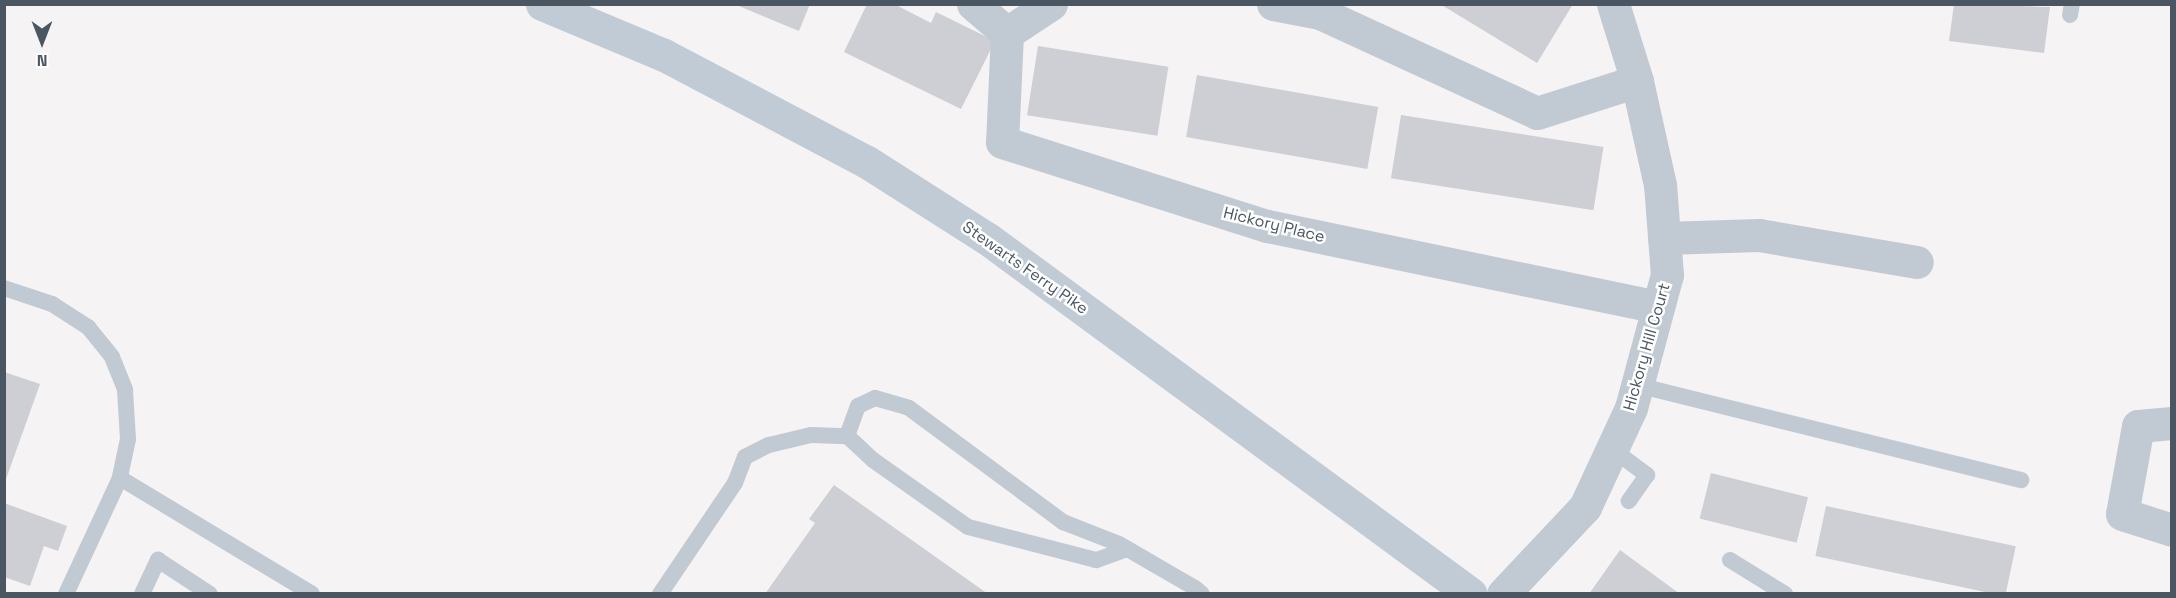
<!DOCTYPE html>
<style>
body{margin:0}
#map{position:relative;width:2176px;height:598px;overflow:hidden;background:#f5f3f3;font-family:"Space Grotesk",sans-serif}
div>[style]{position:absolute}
.building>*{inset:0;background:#cdcfd5;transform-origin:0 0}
.lane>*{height:16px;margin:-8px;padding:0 8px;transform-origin:8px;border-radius:8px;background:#c1cad2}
.street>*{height:33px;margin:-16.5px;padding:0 16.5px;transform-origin:16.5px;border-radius:16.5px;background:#c1cad2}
.secondary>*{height:33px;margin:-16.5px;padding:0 16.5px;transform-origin:16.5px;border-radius:16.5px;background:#c1cbd6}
span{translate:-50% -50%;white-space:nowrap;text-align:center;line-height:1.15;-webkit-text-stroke:5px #fff;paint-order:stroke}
.street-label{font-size:16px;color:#4a5661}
.frame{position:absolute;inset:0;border:6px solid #4a5661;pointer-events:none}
.north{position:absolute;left:12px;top:12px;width:60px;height:60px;-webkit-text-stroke:4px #fff;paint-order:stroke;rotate:180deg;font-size:16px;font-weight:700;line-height:24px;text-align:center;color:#4a5661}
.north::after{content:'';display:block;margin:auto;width:21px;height:27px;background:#4a5661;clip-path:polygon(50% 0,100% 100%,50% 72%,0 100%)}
</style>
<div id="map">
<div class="building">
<i style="clip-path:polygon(734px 4px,810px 4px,799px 31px)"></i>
<i style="clip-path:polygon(867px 4px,894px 4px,931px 23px,936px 12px,995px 41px,961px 109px,844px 52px)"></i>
<i style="clip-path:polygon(1440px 4px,1573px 4px,1537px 63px)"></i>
<i style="clip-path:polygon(1954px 4px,2050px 7px,2044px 53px,1949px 41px)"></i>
<i style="left:1038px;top:46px;width:132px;height:70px;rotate:9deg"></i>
<i style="left:1197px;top:75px;width:184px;height:63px;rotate:10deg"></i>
<i style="left:1401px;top:115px;width:205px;height:64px;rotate:9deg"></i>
<i style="clip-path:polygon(4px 372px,40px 384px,5px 482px,4px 482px)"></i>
<i style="left:1711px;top:473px;width:100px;height:47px;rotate:14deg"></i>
<i style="clip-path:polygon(834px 485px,988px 594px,765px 594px,815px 523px,809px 519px)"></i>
<i style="clip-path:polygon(4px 503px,67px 526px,58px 551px,44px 546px,30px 586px,4px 577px)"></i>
<i style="left:1826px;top:506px;width:194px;height:51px;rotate:12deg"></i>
<i style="clip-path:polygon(1620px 550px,1680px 594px,1589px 594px)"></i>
</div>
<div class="lane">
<i style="left:2070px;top:15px;width:11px;rotate:-80deg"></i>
<i style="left:4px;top:288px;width:51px;rotate:18.4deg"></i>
<i style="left:52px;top:304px;width:43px;rotate:32.6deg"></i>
<i style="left:88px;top:327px;width:38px;rotate:51deg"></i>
<i style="left:112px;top:357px;width:35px;rotate:68deg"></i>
<i style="left:125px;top:390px;width:49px;rotate:86.5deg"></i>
<i style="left:128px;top:439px;width:40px;rotate:102deg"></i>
<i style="left:120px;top:478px;width:128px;rotate:115deg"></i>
<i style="left:1637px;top:385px;width:396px;rotate:13.9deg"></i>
<i style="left:1612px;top:449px;width:44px;rotate:36.6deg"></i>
<i style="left:1647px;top:475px;width:32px;rotate:125deg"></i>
<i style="left:120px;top:478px;width:224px;rotate:31.1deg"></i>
<i style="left:1127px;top:549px;width:33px;rotate:160deg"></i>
<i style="left:1096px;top:560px;width:132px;rotate:-165.5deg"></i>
<i style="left:968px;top:527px;width:116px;rotate:-144.8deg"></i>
<i style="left:873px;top:460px;width:35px;rotate:-137deg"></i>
<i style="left:847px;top:436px;width:32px;rotate:-70deg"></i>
<i style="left:858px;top:406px;width:19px;rotate:-25deg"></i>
<i style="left:875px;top:398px;width:35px;rotate:16deg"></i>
<i style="left:909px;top:408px;width:192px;rotate:36.5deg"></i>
<i style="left:1063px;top:522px;width:60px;rotate:21.4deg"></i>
<i style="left:1119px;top:544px;width:88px;rotate:30.1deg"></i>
<i style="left:1195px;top:588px;width:9px;rotate:41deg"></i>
<i style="left:1730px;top:560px;width:65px;rotate:31.7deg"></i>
<i style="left:142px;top:594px;width:38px;rotate:-65deg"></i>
<i style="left:158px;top:560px;width:62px;rotate:33.2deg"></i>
<i style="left:660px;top:594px;width:134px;rotate:-56deg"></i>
<i style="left:735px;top:483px;width:28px;rotate:-69deg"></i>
<i style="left:745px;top:457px;width:27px;rotate:-27deg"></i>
<i style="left:769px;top:445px;width:43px;rotate:-13.4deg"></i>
<i style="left:811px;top:435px;width:36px;rotate:2deg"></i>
</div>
<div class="street">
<i style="left:973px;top:4px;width:45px;rotate:40.5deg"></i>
<i style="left:1051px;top:4px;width:53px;rotate:146.6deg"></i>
<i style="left:1007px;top:33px;width:109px;rotate:92.6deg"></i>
<i style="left:1002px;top:142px;width:278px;rotate:17.6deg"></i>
<i style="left:1267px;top:226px;width:399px;rotate:11.7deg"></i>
<i style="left:1273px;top:4px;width:48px;rotate:10.8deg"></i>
<i style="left:1320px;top:13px;width:239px;rotate:24.7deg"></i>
<i style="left:1537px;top:113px;width:105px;rotate:-17.7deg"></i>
<i style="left:1664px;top:238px;width:95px;rotate:-1.8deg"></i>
<i style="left:1759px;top:235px;width:160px;rotate:9.7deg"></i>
<i style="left:2172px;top:423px;width:34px;rotate:175deg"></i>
<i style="left:2138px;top:426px;width:89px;rotate:100.3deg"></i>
<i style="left:2122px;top:514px;width:52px;rotate:17.7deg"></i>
<i style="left:1503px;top:594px;width:120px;rotate:-46.7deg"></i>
<i style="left:1585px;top:507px;width:109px;rotate:-65.1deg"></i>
<i style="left:1631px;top:408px;width:138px;rotate:-74.9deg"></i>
<i style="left:1667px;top:275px;width:90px;rotate:-94.4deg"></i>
<i style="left:1660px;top:185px;width:107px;rotate:-102.5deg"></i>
<i style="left:1637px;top:81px;width:81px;rotate:-107.3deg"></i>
</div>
<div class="secondary">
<i style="left:542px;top:4px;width:132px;rotate:22.7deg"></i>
<i style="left:664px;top:55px;width:229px;rotate:27.8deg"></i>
<i style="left:867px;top:162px;width:143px;rotate:32.5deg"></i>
<i style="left:988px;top:239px;width:599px;rotate:36.32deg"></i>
</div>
<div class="street-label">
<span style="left:1274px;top:225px;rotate:14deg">Hickory Place</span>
<span style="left:1025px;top:268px;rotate:35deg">Stewarts Ferry Pike</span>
<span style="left:1647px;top:347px;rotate:-74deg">Hickory Hill Court</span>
</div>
<div class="frame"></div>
<div class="north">N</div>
</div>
